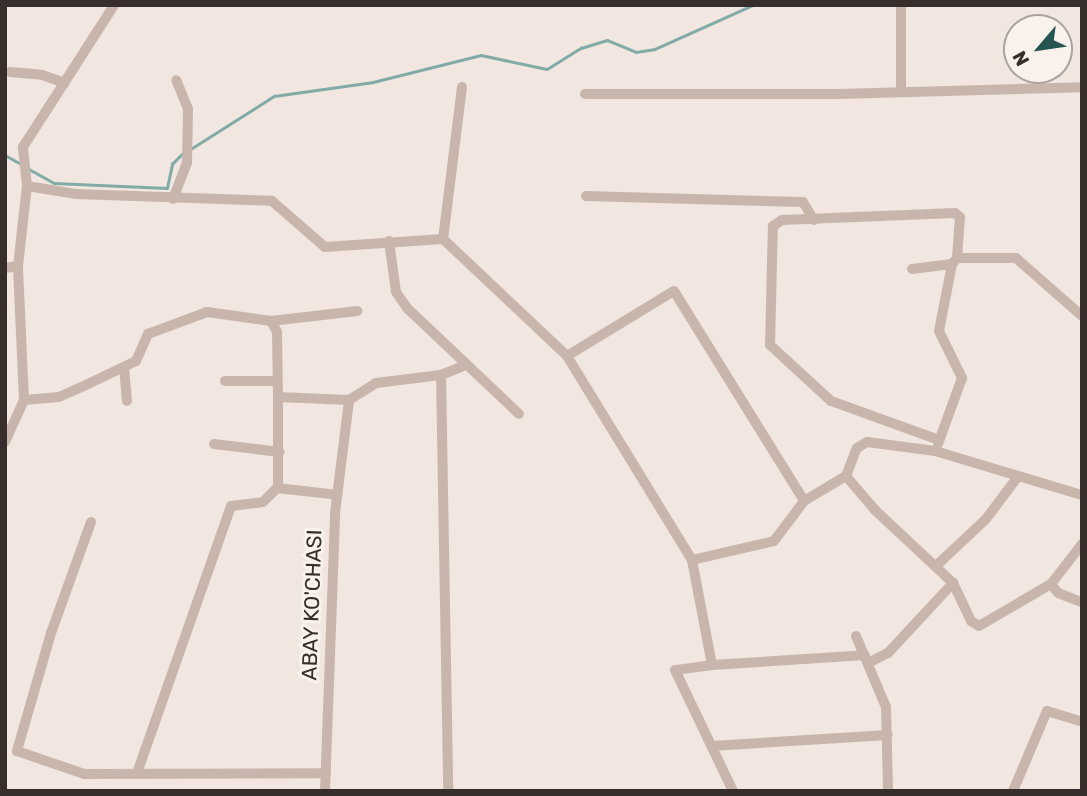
<!DOCTYPE html>
<style>
body{margin:0}
#map{position:relative;width:1087px;height:796px;overflow:hidden;background:#f1e7e0;font-family:Rubik,sans-serif}
div>[style]{position:absolute}
.stream>*{height:2.5px;margin:-1.25px;padding:0 1.25px;transform-origin:1.25px;border-radius:1.25px;background:#82aba7}
.minor>*{height:10px;margin:-5px;padding:0 5px;transform-origin:5px;border-radius:5px;background:#c8b6ad}
span{translate:-50% -50%;white-space:nowrap;text-align:center;line-height:1.15;-webkit-text-stroke:6px #f9f1ec;paint-order:stroke}
.street-label{font-size:21px;color:#372d2b}
.frame{position:absolute;inset:0;border:7px solid #372d2b;pointer-events:none}
.north{position:absolute;left:1003px;top:14px;width:70px;height:70px;box-sizing:border-box;background:#f9f1ec;border:2px solid #aba39f;border-radius:50%;rotate:241deg;font-size:19px;font-weight:700;line-height:28px;text-align:center;color:#372d2b}
.north::after{content:'';display:block;margin:auto;width:24px;height:32px;background:#245551;clip-path:polygon(50% 0,100% 100%,50% 72%,0 100%)}
</style>
<div id="map">
<div class="stream">
<i style="left:189px;top:150px;width:101px;rotate:-32.4deg"></i>
<i style="left:274px;top:96px;width:100px;rotate:-8deg"></i>
<i style="left:373px;top:82px;width:111px;rotate:-14deg"></i>
<i style="left:481px;top:55px;width:67px;rotate:12deg"></i>
<i style="left:547px;top:69px;width:40px;rotate:-32deg"></i>
<i style="left:581px;top:48px;width:27px;rotate:-17deg"></i>
<i style="left:607px;top:40px;width:31px;rotate:22deg"></i>
<i style="left:636px;top:52px;width:19px;rotate:-9deg"></i>
<i style="left:655px;top:49px;width:107px;rotate:-24.2deg"></i>
<i style="left:5px;top:155px;width:18px;rotate:29deg"></i>
<i style="left:29px;top:169px;width:29px;rotate:29deg"></i>
<i style="left:54px;top:183px;width:113px;rotate:2.5deg"></i>
<i style="left:167px;top:188px;width:25px;rotate:-78deg"></i>
<i style="left:172px;top:164px;width:16px;rotate:-45deg"></i>
</div>
<div class="minor">
<i style="left:10px;top:72px;width:32px;rotate:5deg"></i>
<i style="left:42px;top:75px;width:24px;rotate:19deg"></i>
<i style="left:462px;top:87px;width:153px;rotate:97.1deg"></i>
<i style="left:443px;top:239px;width:170px;rotate:43.3deg"></i>
<i style="left:567px;top:356px;width:239px;rotate:58.5deg"></i>
<i style="left:692px;top:560px;width:107px;rotate:79.2deg"></i>
<i style="left:712px;top:665px;width:37px;rotate:172deg"></i>
<i style="left:675px;top:670px;width:134px;rotate:64.4deg"></i>
<i style="left:901px;top:92px;width:87px;rotate:-90deg"></i>
<i style="left:585px;top:94px;width:253px"></i>
<i style="left:838px;top:94px;width:244px;rotate:-1.6deg"></i>
<i style="left:27px;top:186px;width:50px;rotate:9.3deg"></i>
<i style="left:76px;top:194px;width:196px;rotate:2deg"></i>
<i style="left:272px;top:201px;width:70px;rotate:41deg"></i>
<i style="left:325px;top:247px;width:118px;rotate:-3.9deg"></i>
<i style="left:586px;top:196px;width:217px;rotate:1.6deg"></i>
<i style="left:803px;top:202px;width:21px;rotate:59deg"></i>
<i style="left:173px;top:199px;width:39px;rotate:-69deg"></i>
<i style="left:187px;top:163px;width:54px;rotate:-88.9deg"></i>
<i style="left:188px;top:109px;width:31px;rotate:-112deg"></i>
<i style="left:389px;top:241px;width:51px;rotate:82.2deg"></i>
<i style="left:396px;top:292px;width:19px;rotate:55deg"></i>
<i style="left:407px;top:308px;width:154px;rotate:43.4deg"></i>
<i style="left:5px;top:268px;width:13px;rotate:-9deg"></i>
<i style="left:912px;top:269px;width:40px;rotate:-7.1deg"></i>
<i style="left:952px;top:264px;width:8px;rotate:-50deg"></i>
<i style="left:957px;top:258px;width:59px"></i>
<i style="left:1016px;top:258px;width:88px;rotate:41.3deg"></i>
<i style="left:271px;top:321px;width:13px;rotate:61deg"></i>
<i style="left:277px;top:332px;width:65px;rotate:89.1deg"></i>
<i style="left:278px;top:397px;width:71px;rotate:2.4deg"></i>
<i style="left:567px;top:356px;width:125px;rotate:-31.3deg"></i>
<i style="left:674px;top:291px;width:247px;rotate:58.2deg"></i>
<i style="left:124px;top:367px;width:34px;rotate:85deg"></i>
<i style="left:441px;top:375px;width:27px;rotate:-22deg"></i>
<i style="left:225px;top:381px;width:52px"></i>
<i style="left:24px;top:400px;width:35px;rotate:-5deg"></i>
<i style="left:59px;top:397px;width:34px;rotate:-24deg"></i>
<i style="left:90px;top:383px;width:51px;rotate:-25.6deg"></i>
<i style="left:136px;top:361px;width:30px;rotate:-66deg"></i>
<i style="left:148px;top:334px;width:63px;rotate:-20.4deg"></i>
<i style="left:207px;top:312px;width:65px;rotate:8deg"></i>
<i style="left:271px;top:321px;width:87px;rotate:-6.6deg"></i>
<i style="left:939px;top:440px;width:115px;rotate:-160.1deg"></i>
<i style="left:831px;top:401px;width:83px;rotate:-137.4deg"></i>
<i style="left:770px;top:345px;width:119px;rotate:-88.6deg"></i>
<i style="left:773px;top:226px;width:11px;rotate:-34deg"></i>
<i style="left:782px;top:220px;width:173px;rotate:-2.3deg"></i>
<i style="left:955px;top:213px;width:6px;rotate:39deg"></i>
<i style="left:960px;top:217px;width:41px;rotate:94.2deg"></i>
<i style="left:5px;top:442px;width:46px;rotate:-65.7deg"></i>
<i style="left:24px;top:400px;width:134px;rotate:-92.6deg"></i>
<i style="left:18px;top:266px;width:81px;rotate:-83.6deg"></i>
<i style="left:27px;top:186px;width:39px;rotate:-96deg"></i>
<i style="left:23px;top:147px;width:169px;rotate:-57.3deg"></i>
<i style="left:214px;top:444px;width:66px;rotate:6.9deg"></i>
<i style="left:938px;top:444px;width:70px;rotate:-70deg"></i>
<i style="left:962px;top:378px;width:52px;rotate:-116.1deg"></i>
<i style="left:939px;top:331px;width:68px;rotate:-79deg"></i>
<i style="left:846px;top:476px;width:45px;rotate:49.5deg"></i>
<i style="left:875px;top:510px;width:107px;rotate:43.1deg"></i>
<i style="left:953px;top:583px;width:42px;rotate:64.7deg"></i>
<i style="left:971px;top:621px;width:9px;rotate:32deg"></i>
<i style="left:979px;top:626px;width:83px;rotate:-30.3deg"></i>
<i style="left:1051px;top:584px;width:51px;rotate:-52.2deg"></i>
<i style="left:277px;top:488px;width:61px;rotate:6.5deg"></i>
<i style="left:91px;top:522px;width:118px;rotate:109.8deg"></i>
<i style="left:51px;top:633px;width:123px;rotate:106.1deg"></i>
<i style="left:17px;top:751px;width:71px;rotate:18.9deg"></i>
<i style="left:84px;top:774px;width:242px;rotate:-0.2deg"></i>
<i style="left:692px;top:560px;width:84px;rotate:-13deg"></i>
<i style="left:774px;top:541px;width:50px;rotate:-53.1deg"></i>
<i style="left:804px;top:501px;width:49px;rotate:-30.8deg"></i>
<i style="left:846px;top:476px;width:30px;rotate:-69deg"></i>
<i style="left:857px;top:448px;width:12px;rotate:-31deg"></i>
<i style="left:867px;top:442px;width:69px;rotate:7.5deg"></i>
<i style="left:935px;top:451px;width:153px;rotate:16.7deg"></i>
<i style="left:937px;top:565px;width:67px;rotate:-43.2deg"></i>
<i style="left:986px;top:519px;width:50px;rotate:-53.1deg"></i>
<i style="left:1051px;top:584px;width:11px;rotate:52deg"></i>
<i style="left:1058px;top:593px;width:26px;rotate:21deg"></i>
<i style="left:856px;top:636px;width:77px;rotate:67.1deg"></i>
<i style="left:886px;top:707px;width:84px;rotate:88.6deg"></i>
<i style="left:868px;top:663px;width:22px;rotate:-27deg"></i>
<i style="left:888px;top:653px;width:96px;rotate:-47.1deg"></i>
<i style="left:712px;top:665px;width:153px;rotate:-3.7deg"></i>
<i style="left:712px;top:746px;width:176px;rotate:-3.6deg"></i>
<i style="left:137px;top:773px;width:283px;rotate:-70.6deg"></i>
<i style="left:231px;top:506px;width:32px;rotate:-7deg"></i>
<i style="left:263px;top:502px;width:21px;rotate:-45deg"></i>
<i style="left:278px;top:487px;width:90px;rotate:-90deg"></i>
<i style="left:325px;top:791px;width:278px;rotate:-87.9deg"></i>
<i style="left:335px;top:513px;width:114px;rotate:-82.9deg"></i>
<i style="left:349px;top:400px;width:32px;rotate:-32deg"></i>
<i style="left:376px;top:383px;width:65px;rotate:-7deg"></i>
<i style="left:441px;top:375px;width:416px;rotate:89deg"></i>
<i style="left:1013px;top:791px;width:87px;rotate:-67deg"></i>
<i style="left:1047px;top:711px;width:37px;rotate:17deg"></i>
</div>
<div class="street-label">
<span style="left:312px;top:605px;rotate:-88deg">ABAY KO'CHASI</span>
</div>
<div class="frame"></div>
<div class="north">N</div>
</div>
